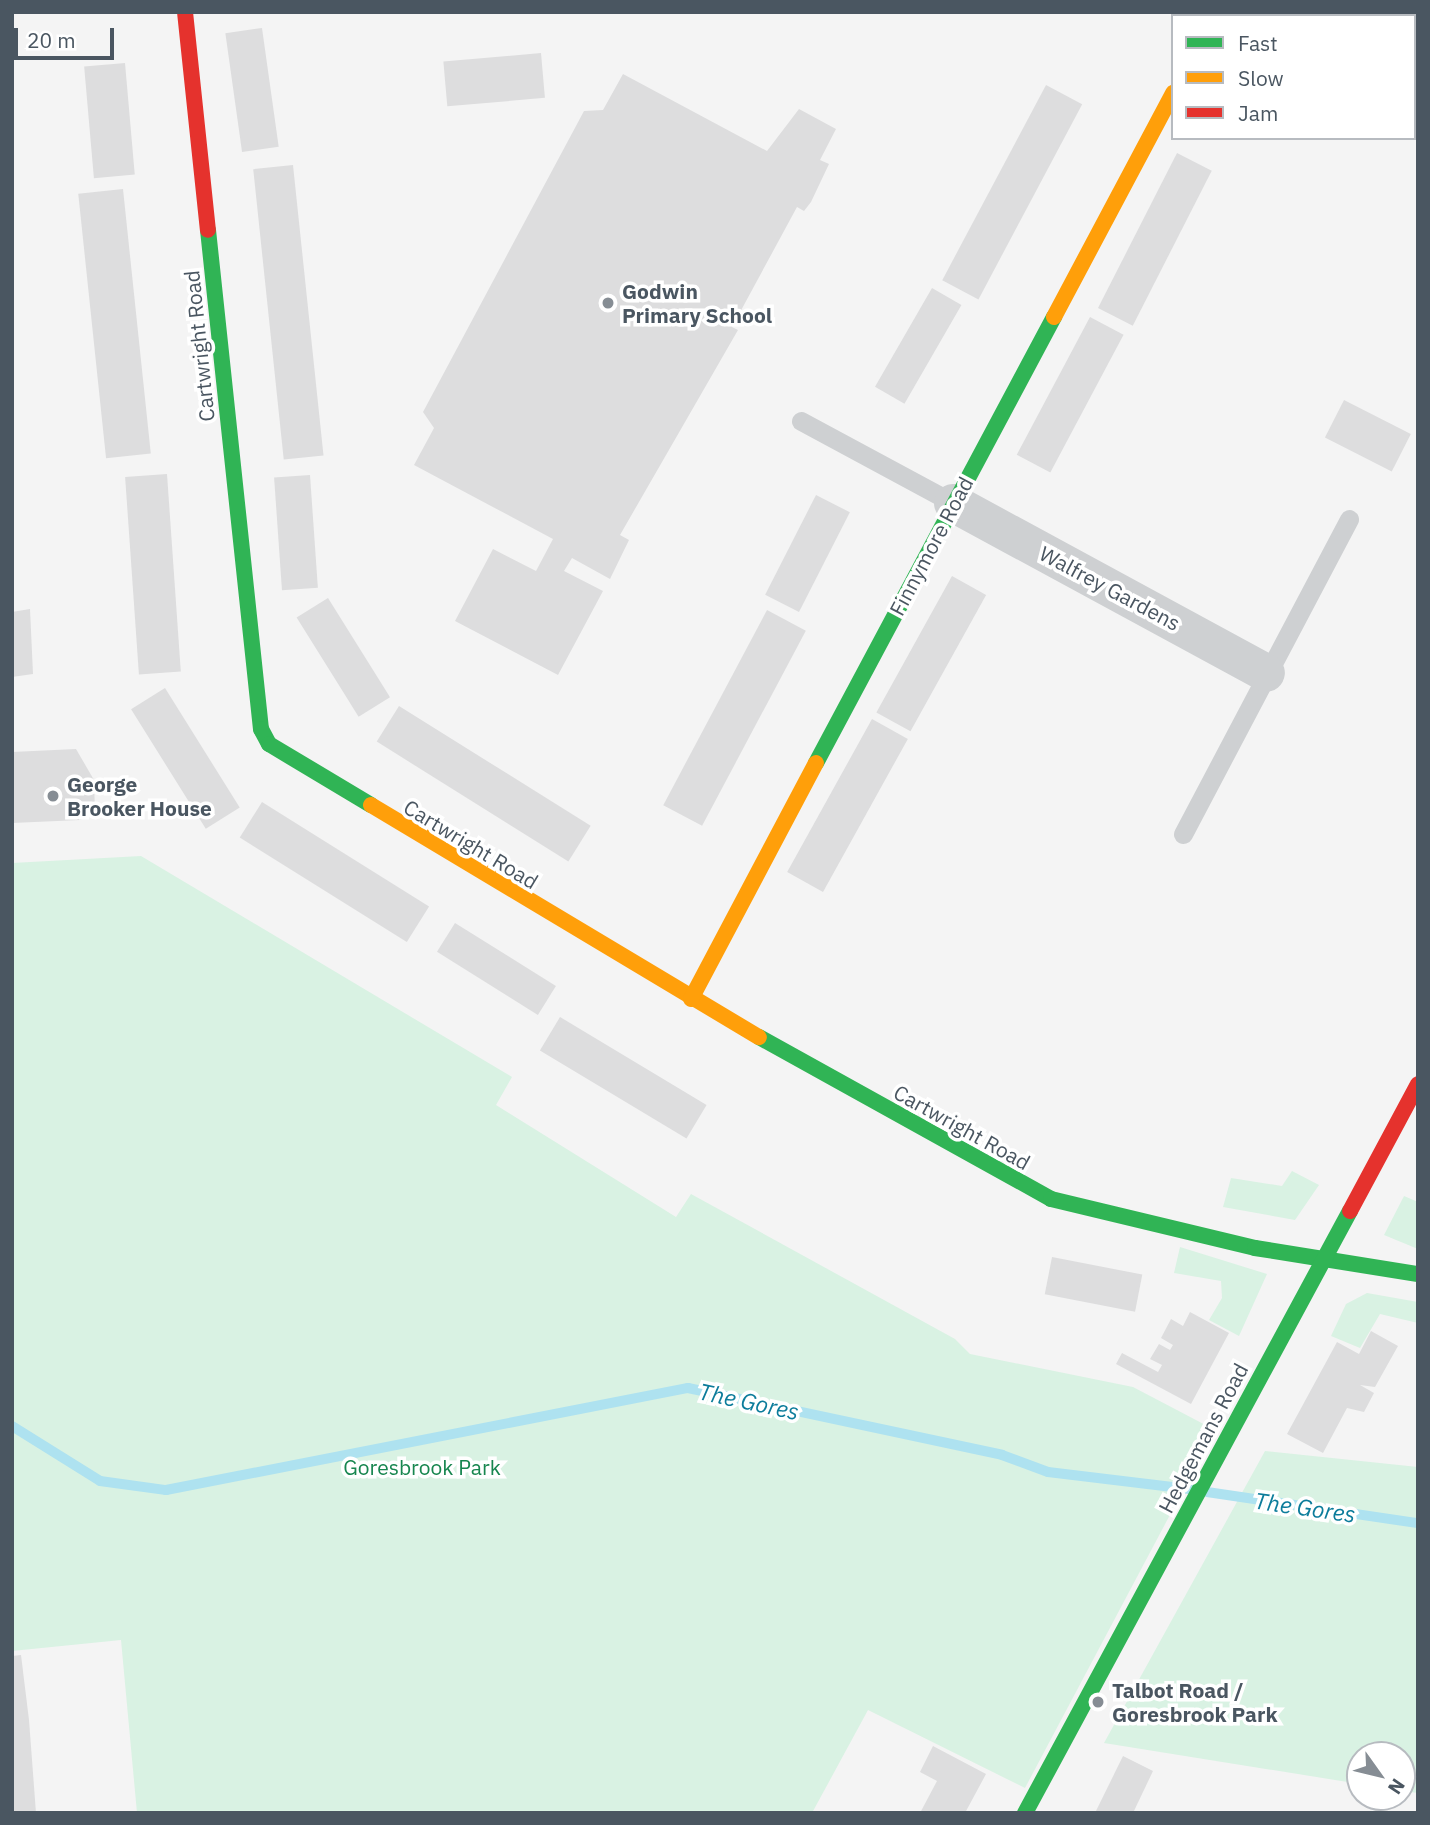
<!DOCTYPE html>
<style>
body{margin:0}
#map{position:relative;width:1430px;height:1825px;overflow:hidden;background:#f4f4f4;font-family:"IBM Plex Sans",sans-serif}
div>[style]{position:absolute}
.green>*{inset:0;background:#d9f2e3}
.stream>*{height:10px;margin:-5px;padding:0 5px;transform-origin:5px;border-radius:5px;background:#aee2f0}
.building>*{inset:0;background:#ddddde;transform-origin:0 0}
.lane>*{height:19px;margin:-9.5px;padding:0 9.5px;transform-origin:9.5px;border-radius:9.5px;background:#ced0d2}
.street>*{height:38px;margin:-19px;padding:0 19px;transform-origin:19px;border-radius:19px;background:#ced0d2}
.fast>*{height:16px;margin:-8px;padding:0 8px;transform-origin:8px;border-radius:8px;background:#30b455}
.slow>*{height:16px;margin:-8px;padding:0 8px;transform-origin:8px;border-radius:8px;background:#ff9f0a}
.jam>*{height:16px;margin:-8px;padding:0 8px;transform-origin:8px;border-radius:8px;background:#e5322d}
.dots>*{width:19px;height:19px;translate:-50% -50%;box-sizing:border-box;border:4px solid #fff;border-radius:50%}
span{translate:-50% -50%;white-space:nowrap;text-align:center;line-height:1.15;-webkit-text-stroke:7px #fff;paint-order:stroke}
.poi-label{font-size:21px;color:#4a5661;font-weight:700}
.left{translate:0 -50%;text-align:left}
.street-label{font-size:21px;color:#4a5661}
.park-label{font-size:21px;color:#17864f}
.water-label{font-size:23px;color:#0c7c9b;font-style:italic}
.frame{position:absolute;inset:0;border:14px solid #4a5661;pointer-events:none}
.legend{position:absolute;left:1171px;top:14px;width:245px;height:126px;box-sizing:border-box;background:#fff;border:2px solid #b7bbc0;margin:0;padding:9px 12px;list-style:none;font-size:21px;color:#4a5661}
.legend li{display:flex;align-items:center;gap:14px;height:35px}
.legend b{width:35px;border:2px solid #b7bbc0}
.north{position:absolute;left:1346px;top:1741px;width:70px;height:70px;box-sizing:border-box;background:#fff;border:2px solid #b7bbc0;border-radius:50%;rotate:124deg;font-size:19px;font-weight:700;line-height:28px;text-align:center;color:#4a5661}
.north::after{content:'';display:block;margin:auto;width:24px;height:32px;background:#868d94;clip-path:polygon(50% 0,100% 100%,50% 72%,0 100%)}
.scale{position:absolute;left:14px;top:28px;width:100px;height:32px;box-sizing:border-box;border:4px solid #4a5661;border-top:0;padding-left:9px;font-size:21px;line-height:24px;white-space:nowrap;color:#4a5661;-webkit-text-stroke:5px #fff;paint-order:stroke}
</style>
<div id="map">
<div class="green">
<i style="clip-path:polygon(141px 856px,512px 1077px,496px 1105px,676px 1217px,691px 1194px,955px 1339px,970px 1354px,1133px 1387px,1215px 1430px,1025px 1788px,868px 1710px,812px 1813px,137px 1813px,121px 1640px,12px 1651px,12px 863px)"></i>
<i style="clip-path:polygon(1292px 1171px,1319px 1185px,1295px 1220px,1223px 1207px,1231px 1178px,1282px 1186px)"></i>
<i style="clip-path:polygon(1404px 1196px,1418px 1202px,1418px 1249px,1384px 1235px)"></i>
<i style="clip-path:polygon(1180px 1247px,1267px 1274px,1239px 1336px,1209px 1320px,1222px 1298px,1221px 1281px,1174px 1273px)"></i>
<i style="clip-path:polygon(1367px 1293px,1418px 1302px,1418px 1323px,1380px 1314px,1360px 1348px,1331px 1336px,1346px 1304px)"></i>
<i style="clip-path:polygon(1265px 1451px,1418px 1467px,1418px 1793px,1402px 1791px,1402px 1755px,1360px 1755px,1360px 1784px,1104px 1743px)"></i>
</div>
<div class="stream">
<i style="left:12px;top:1426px;width:104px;rotate:32deg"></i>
<i style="left:100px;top:1481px;width:67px;rotate:7.8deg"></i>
<i style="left:166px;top:1490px;width:532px;rotate:-11.06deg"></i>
<i style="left:688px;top:1388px;width:321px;rotate:12deg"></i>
<i style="left:1002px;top:1455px;width:49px;rotate:20.3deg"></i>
<i style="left:1048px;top:1472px;width:142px;rotate:6.9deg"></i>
<i style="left:1207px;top:1492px;width:213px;rotate:8.4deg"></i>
</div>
<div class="building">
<i style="left:262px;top:28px;width:120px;height:37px;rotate:82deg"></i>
<i style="left:541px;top:53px;width:45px;height:98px;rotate:85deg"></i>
<i style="left:125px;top:63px;width:112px;height:41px;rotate:85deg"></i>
<i style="clip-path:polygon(623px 74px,767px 151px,799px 109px,836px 129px,820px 160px,829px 164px,811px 202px,804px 211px,797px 207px,732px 327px,738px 330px,620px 535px,629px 540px,610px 579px,572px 558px,564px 571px,603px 591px,558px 675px,455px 621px,493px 549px,536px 571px,553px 539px,414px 465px,434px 428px,423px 412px,584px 111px,603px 110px)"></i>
<i style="left:1046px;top:85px;width:41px;height:221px;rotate:28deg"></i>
<i style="left:1177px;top:153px;width:39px;height:174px;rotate:27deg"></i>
<i style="left:293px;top:165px;width:292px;height:40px;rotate:84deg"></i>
<i style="left:123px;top:189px;width:266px;height:45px;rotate:84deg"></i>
<i style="left:932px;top:288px;width:34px;height:114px;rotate:30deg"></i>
<i style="left:1090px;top:317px;width:38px;height:156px;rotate:28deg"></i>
<i style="left:1344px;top:400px;width:75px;height:42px;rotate:27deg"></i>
<i style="left:167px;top:474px;width:198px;height:42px;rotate:86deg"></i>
<i style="left:310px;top:475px;width:113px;height:36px;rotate:86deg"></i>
<i style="left:816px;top:495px;width:38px;height:112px;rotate:27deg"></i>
<i style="left:952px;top:576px;width:39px;height:156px;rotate:29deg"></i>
<i style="left:328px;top:598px;width:117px;height:37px;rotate:58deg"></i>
<i style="clip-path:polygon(30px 609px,33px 674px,12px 677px,12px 612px)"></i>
<i style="left:767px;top:610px;width:44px;height:221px;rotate:28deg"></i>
<i style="left:165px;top:688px;width:141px;height:40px;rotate:58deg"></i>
<i style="left:399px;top:706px;width:226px;height:42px;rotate:32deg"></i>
<i style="left:872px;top:719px;width:41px;height:175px;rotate:29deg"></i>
<i style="clip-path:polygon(76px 749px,94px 780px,95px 813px,80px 820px,12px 823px,12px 752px)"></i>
<i style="left:262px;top:802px;width:197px;height:42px;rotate:32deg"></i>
<i style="left:455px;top:923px;width:119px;height:34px;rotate:32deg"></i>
<i style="left:560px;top:1017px;width:171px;height:39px;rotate:31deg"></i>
<i style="left:1052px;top:1257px;width:92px;height:38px;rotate:11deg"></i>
<i style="clip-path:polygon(1190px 1312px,1229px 1333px,1191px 1404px,1116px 1364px,1122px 1353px,1158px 1372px,1162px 1365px,1150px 1359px,1159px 1344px,1170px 1350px,1173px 1345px,1161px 1338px,1171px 1319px,1183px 1326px)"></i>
<i style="clip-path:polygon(1371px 1331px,1398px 1346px,1375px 1387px,1360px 1385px,1374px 1393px,1364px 1412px,1347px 1408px,1323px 1453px,1287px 1434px,1337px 1342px,1359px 1354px)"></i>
<i style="clip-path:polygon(21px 1655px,29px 1720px,36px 1813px,12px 1813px,12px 1656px)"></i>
<i style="clip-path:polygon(933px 1746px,986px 1774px,965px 1813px,920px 1813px,937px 1781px,920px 1772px)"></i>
<i style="clip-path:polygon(1123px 1756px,1153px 1771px,1133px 1813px,1095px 1813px)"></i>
</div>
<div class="lane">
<i style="left:801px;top:421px;width:173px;rotate:28.3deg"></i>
<i style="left:1183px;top:834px;width:356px;rotate:-62.2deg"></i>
</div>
<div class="street">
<i style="left:1240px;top:12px;width:8px;rotate:30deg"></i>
<i style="left:1414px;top:106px;width:4px;rotate:27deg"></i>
<i style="left:953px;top:503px;width:356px;rotate:28.5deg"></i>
</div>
<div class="fast">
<i style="left:208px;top:230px;width:502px;rotate:83.94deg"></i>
<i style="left:261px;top:729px;width:17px;rotate:62deg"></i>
<i style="left:269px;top:744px;width:119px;rotate:30.9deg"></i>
<i style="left:816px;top:763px;width:506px;rotate:-61.91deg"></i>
<i style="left:759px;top:1037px;width:334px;rotate:29deg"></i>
<i style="left:1051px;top:1199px;width:210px;rotate:13.5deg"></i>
<i style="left:1255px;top:1248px;width:165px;rotate:9.1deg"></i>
<i style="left:1025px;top:1813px;width:684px;rotate:-61.64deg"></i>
</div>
<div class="slow">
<i style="left:1054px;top:317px;width:254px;rotate:-62deg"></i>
<i style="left:371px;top:805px;width:452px;rotate:30.9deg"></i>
<i style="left:691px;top:999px;width:267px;rotate:-62.1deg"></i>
</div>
<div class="jam">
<i style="left:185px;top:12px;width:219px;rotate:84deg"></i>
<i style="left:1350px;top:1211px;width:144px;rotate:-61.8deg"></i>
</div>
<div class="dots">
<i style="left:608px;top:303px;background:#868d94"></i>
<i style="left:53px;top:796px;background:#868d94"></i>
<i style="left:1098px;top:1702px;background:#868d94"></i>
</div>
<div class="poi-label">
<span class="left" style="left:622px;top:303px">Godwin<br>Primary School</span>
<span class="left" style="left:67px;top:796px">George<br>Brooker House</span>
<span class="left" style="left:1112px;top:1702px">Talbot Road /<br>Goresbrook Park</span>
</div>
<div class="street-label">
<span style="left:199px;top:346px;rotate:-96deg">Cartwright Road</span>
<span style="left:931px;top:546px;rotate:-62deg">Finnymore Road</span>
<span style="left:1110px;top:588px;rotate:28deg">Walfrey Gardens</span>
<span style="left:471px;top:844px;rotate:31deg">Cartwright Road</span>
<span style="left:962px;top:1127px;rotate:29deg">Cartwright Road</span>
<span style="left:1203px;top:1438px;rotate:-62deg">Hedgemans Road</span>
</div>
<div class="park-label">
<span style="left:422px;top:1467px">Goresbrook Park</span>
</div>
<div class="water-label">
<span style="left:749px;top:1401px;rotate:12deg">The Gores</span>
<span style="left:1305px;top:1507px;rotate:8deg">The Gores</span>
</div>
<div class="frame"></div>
<ul class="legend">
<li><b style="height:9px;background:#30b455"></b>Fast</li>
<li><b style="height:9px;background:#ff9f0a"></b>Slow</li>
<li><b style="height:9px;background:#e5322d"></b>Jam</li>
</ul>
<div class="north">N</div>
<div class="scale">20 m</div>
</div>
